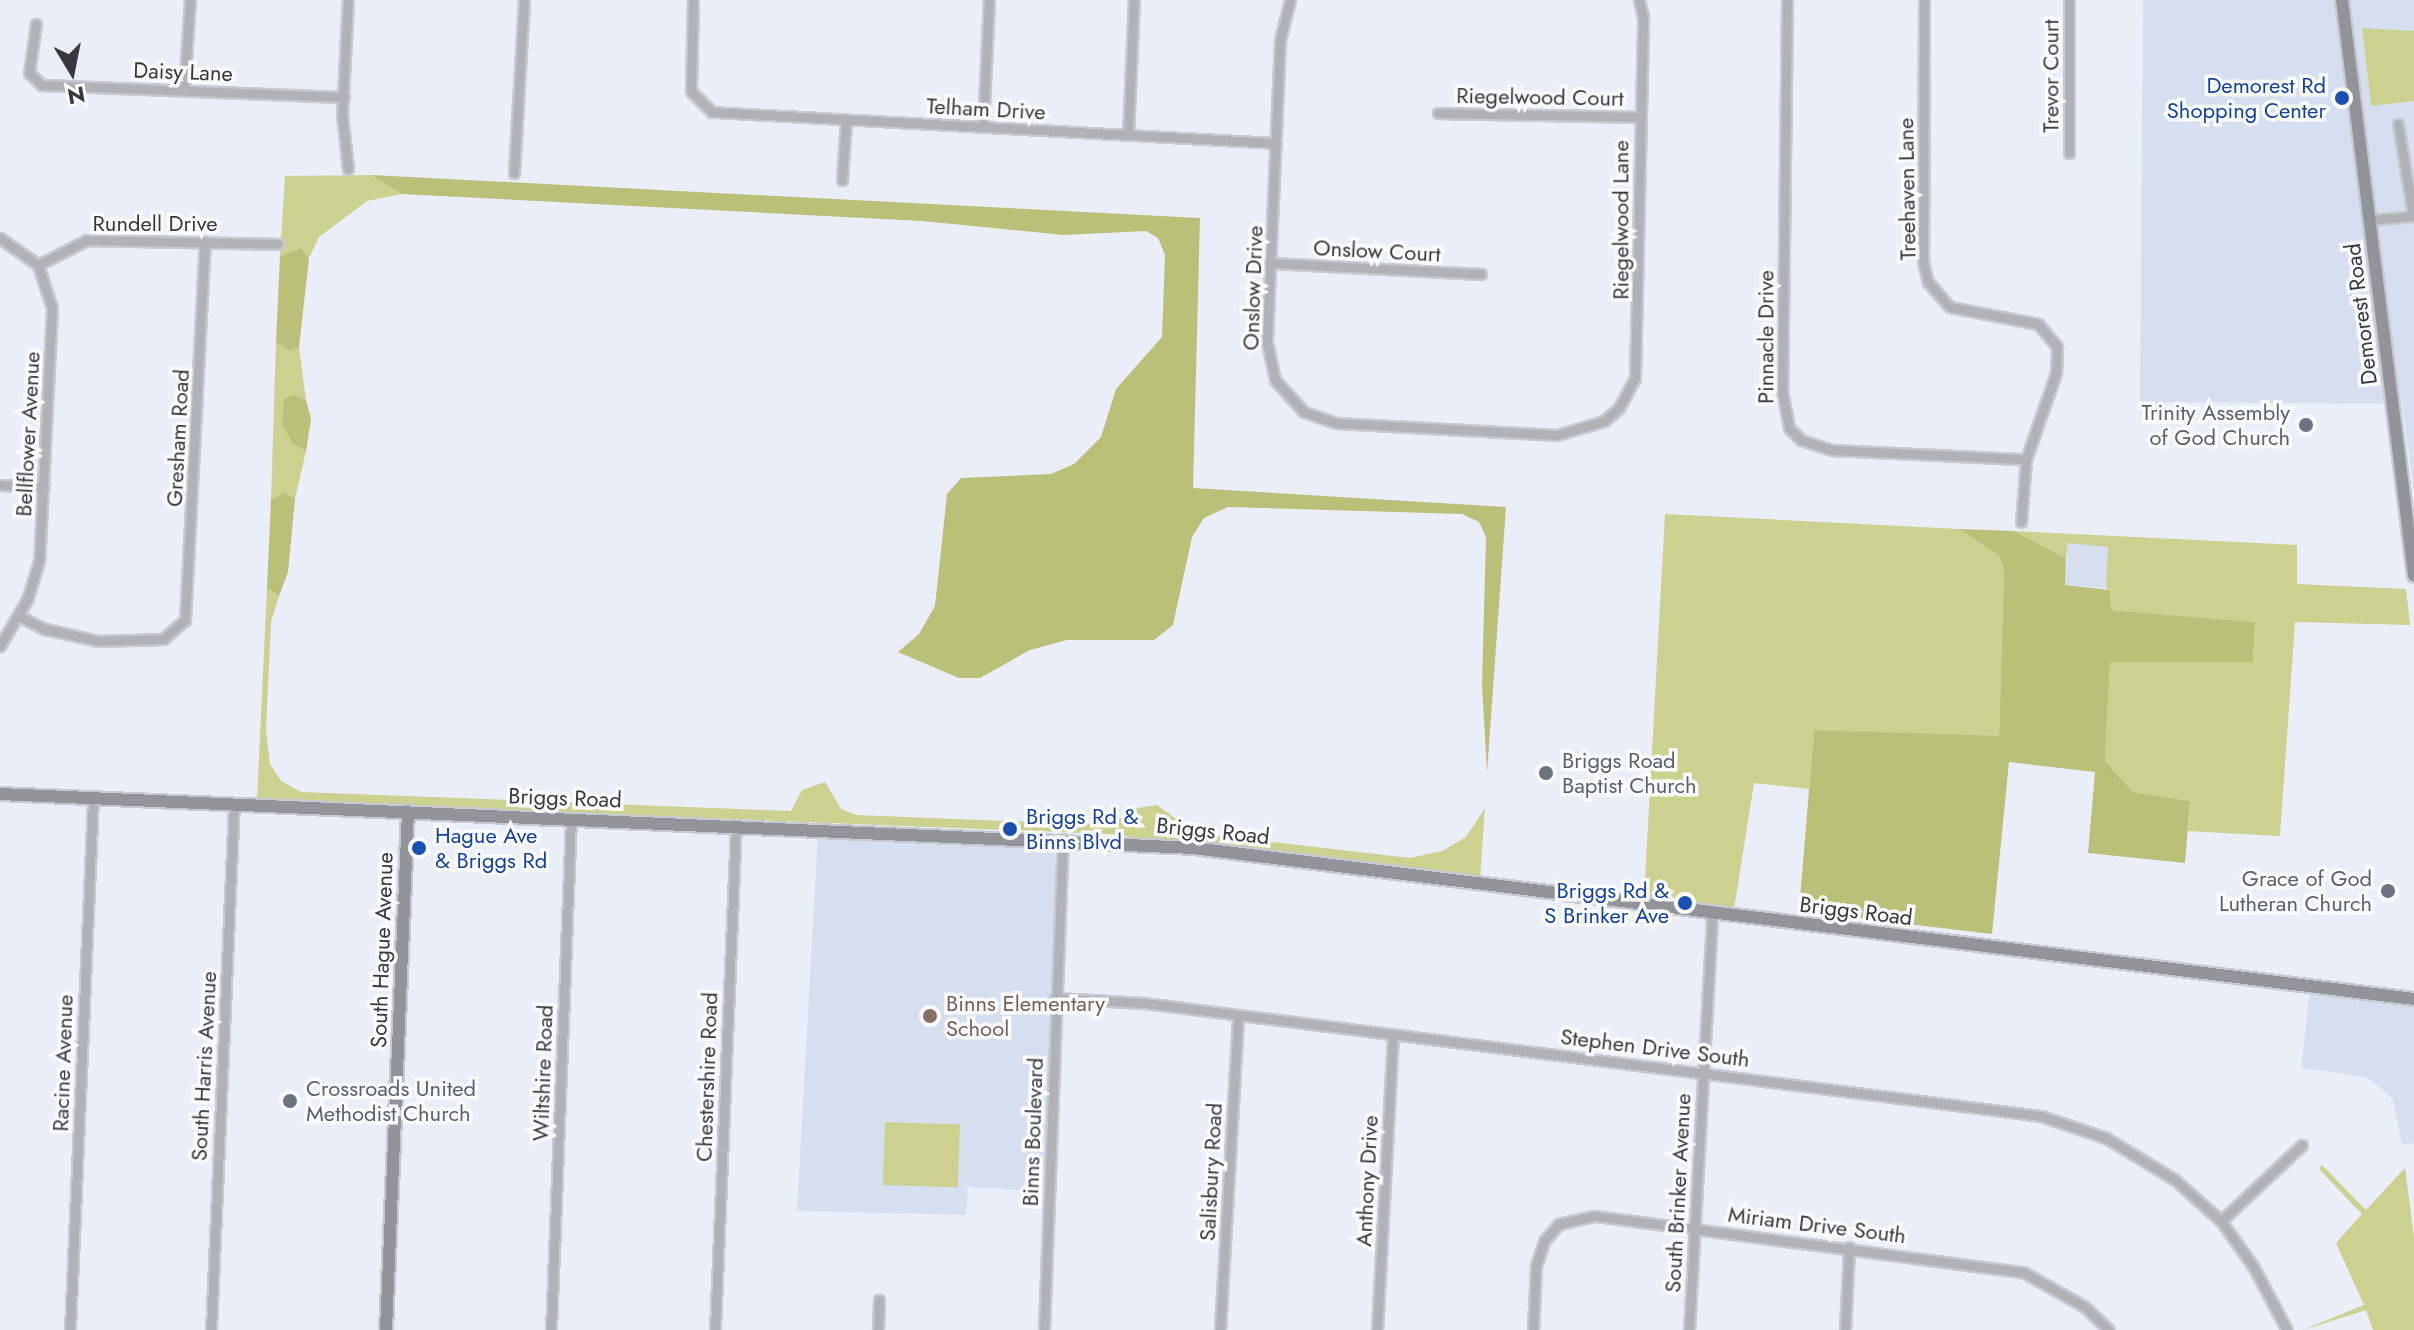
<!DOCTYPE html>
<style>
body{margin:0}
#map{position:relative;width:2414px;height:1330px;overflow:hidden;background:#e9eef8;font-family:Jost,sans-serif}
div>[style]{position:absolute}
.built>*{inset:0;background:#d6dfef;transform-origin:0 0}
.green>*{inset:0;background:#ccd18f;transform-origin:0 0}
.forest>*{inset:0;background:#bbc079}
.roads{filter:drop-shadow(2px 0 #c5cad2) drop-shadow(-2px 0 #c5cad2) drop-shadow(0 2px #c5cad2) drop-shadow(0 -2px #c5cad2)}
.street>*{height:9px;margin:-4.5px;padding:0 4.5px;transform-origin:4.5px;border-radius:4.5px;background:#b1b2b6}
.secondary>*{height:12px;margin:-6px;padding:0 6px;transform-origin:6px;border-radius:6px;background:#93949a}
.dots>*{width:22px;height:22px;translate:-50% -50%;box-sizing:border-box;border:4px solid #fafbfd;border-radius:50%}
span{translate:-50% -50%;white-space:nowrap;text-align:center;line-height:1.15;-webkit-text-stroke:7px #fafbfd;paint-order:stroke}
.street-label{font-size:22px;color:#37393c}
.transit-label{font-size:22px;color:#164399}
.right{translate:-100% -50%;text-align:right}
.left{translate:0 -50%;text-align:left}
.worship-label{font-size:22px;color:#5b616d}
.education-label{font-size:22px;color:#785e54}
.north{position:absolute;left:32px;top:32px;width:80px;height:80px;-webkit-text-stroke:6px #fafbfd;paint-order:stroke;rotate:170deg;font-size:22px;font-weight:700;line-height:32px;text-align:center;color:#37393c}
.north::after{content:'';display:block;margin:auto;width:28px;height:36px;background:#37393c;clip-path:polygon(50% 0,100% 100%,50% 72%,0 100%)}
</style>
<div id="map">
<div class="built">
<i style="clip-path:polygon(2143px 0,2414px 0,2414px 31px,2362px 29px,2371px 106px,2414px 101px,2414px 493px,2402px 404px,2168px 402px,2140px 412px)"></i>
<i style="left:2068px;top:543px;width:41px;height:42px;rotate:4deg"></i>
<i style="clip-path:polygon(818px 833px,1061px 845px,1043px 1191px,968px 1187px,966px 1215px,797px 1211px)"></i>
<i style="clip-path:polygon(2311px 981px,2414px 993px,2414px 1143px,2402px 1145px,2393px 1099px,2367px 1077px,2301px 1068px)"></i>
</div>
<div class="green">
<i style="clip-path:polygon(2362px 28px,2414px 31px,2414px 101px,2371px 106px)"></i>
<i style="clip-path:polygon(371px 175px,402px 194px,367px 201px,319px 237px,309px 258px,301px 248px,280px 256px,285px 176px)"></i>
<i style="clip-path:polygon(276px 342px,290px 351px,299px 347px,306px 400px,294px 395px,293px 444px,306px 451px,295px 499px,285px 492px,271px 500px)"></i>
<i style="clip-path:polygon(1665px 514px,1959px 529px,1998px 555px,2004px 568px,1999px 737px,1814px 730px,1809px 789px,1754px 783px,1734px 909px,1644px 898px)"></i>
<i style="clip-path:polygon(2014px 531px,2297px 545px,2297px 584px,2406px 589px,2410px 625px,2295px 622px,2280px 836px,2188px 831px,2190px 801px,2133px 792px,2105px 761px,2110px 661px,2253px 662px,2255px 622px,2111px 610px,2110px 590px,2106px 588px,2108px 547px,2068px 543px,2066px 558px)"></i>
<i style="clip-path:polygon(267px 588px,279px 596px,271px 622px,266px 730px,270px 764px,281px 781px,301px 792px,791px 811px,802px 790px,825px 782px,841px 809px,856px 815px,1108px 825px,1138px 808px,1157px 805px,1195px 833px,1410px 858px,1442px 851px,1466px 837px,1485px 808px,1480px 878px,1108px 834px,257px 800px)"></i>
<i style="left:885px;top:1122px;width:75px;height:63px;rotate:2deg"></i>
<i style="clip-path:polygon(2322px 1165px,2366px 1210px,2405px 1168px,2414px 1237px,2414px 1330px,2373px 1330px,2366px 1310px,2303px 1330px,2364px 1305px,2336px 1243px,2362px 1214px,2319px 1169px)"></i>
</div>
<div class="forest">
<i style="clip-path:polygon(371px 175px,1200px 218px,1193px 488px,1506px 507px,1487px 773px,1482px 684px,1486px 537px,1479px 522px,1462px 514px,1228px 507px,1204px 518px,1192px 537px,1173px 625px,1154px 640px,1067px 640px,1030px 650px,980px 678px,959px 678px,898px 652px,919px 634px,935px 606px,947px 494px,961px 478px,1051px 474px,1074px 464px,1101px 437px,1116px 389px,1162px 337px,1165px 255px,1158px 238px,1146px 231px,1064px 235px,922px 221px,402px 194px)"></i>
<i style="clip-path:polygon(301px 248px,309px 258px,299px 347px,290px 351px,276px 342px,280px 256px)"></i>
<i style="clip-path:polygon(294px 395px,306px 400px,311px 419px,306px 451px,293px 444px,282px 423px,284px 399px)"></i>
<i style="clip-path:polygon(285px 492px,295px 499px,288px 572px,279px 596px,267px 588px,271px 500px)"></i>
<i style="clip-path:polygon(1959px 529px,2014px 531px,2066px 558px,2065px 585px,2110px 590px,2111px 610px,2255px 622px,2253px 662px,2110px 662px,2105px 761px,2133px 792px,2190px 801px,2185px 863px,2088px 853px,2095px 772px,2009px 762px,1992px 934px,1799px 911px,1814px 730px,1999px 736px,2004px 568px,1998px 555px)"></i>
</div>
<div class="roads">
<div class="street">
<i style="left:693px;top:0;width:91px;rotate:91.3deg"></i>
<i style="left:691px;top:91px;width:30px;rotate:45deg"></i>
<i style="left:712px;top:112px;width:565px;rotate:3.15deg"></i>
<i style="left:1290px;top:0;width:41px;rotate:104deg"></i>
<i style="left:1280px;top:40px;width:302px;rotate:92.5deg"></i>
<i style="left:1267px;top:342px;width:39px;rotate:78deg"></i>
<i style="left:1275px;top:380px;width:43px;rotate:47.8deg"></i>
<i style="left:1304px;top:412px;width:34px;rotate:19deg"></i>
<i style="left:1336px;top:423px;width:221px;rotate:3.1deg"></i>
<i style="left:1557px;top:435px;width:49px;rotate:-16.6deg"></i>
<i style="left:1604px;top:421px;width:20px;rotate:-41deg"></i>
<i style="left:1619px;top:408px;width:34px;rotate:-62deg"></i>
<i style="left:1635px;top:378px;width:361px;rotate:-88.7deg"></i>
<i style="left:1643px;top:17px;width:17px;rotate:-103deg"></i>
<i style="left:1787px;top:0;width:391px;rotate:90.7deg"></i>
<i style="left:1782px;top:391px;width:38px;rotate:79deg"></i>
<i style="left:1789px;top:428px;width:17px;rotate:45deg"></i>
<i style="left:1801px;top:440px;width:33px;rotate:18deg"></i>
<i style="left:1832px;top:450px;width:194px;rotate:2.7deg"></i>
<i style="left:1924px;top:0;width:261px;rotate:90.2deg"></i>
<i style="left:1923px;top:261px;width:22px;rotate:77deg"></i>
<i style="left:1928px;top:282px;width:33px;rotate:49deg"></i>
<i style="left:1950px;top:307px;width:90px;rotate:10.9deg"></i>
<i style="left:2038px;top:324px;width:30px;rotate:50deg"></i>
<i style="left:2057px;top:347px;width:26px;rotate:92deg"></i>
<i style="left:2056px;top:373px;width:91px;rotate:109.2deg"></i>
<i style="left:2026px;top:459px;width:63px;rotate:94.5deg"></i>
<i style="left:36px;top:24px;width:49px;rotate:98.1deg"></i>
<i style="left:29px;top:73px;width:18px;rotate:43deg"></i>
<i style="left:42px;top:85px;width:302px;rotate:2.3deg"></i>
<i style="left:184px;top:90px;width:90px;rotate:-86.2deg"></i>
<i style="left:1438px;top:113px;width:202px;rotate:1.1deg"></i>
<i style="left:2398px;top:124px;width:93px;rotate:80.7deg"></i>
<i style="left:983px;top:127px;width:127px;rotate:-87.3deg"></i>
<i style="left:1128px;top:135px;width:135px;rotate:-87.5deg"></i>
<i style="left:2069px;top:153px;width:153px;rotate:-90deg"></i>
<i style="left:348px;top:169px;width:55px;rotate:-96.2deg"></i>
<i style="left:342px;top:114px;width:114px;rotate:-87deg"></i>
<i style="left:514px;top:173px;width:173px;rotate:-86.7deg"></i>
<i style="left:842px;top:180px;width:59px;rotate:-86.1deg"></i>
<i style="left:2370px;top:220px;width:44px;rotate:-5.2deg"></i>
<i style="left:0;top:238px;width:47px;rotate:35.4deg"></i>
<i style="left:38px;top:265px;width:45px;rotate:72deg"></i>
<i style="left:52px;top:308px;width:253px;rotate:92.9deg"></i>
<i style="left:39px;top:561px;width:39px;rotate:107deg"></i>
<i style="left:28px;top:598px;width:56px;rotate:120.3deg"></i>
<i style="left:1271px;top:263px;width:210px;rotate:3deg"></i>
<i style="left:38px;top:265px;width:55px;rotate:-27deg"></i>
<i style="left:87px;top:240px;width:191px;rotate:1.2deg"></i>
<i style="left:0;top:485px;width:44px;rotate:2.6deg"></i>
<i style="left:19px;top:616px;width:29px;rotate:27deg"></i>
<i style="left:45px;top:629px;width:54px;rotate:12.8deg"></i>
<i style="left:98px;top:641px;width:65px;rotate:-1.8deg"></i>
<i style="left:163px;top:639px;width:29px;rotate:-41deg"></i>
<i style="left:185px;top:620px;width:379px;rotate:-87deg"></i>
<i style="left:1055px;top:998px;width:89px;rotate:3.2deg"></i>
<i style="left:1144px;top:1003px;width:904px;rotate:7.18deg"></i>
<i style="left:2041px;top:1116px;width:69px;rotate:18.7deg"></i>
<i style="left:2106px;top:1138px;width:79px;rotate:31.1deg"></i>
<i style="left:2174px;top:1179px;width:63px;rotate:41.8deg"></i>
<i style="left:2221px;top:1221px;width:55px;rotate:54.6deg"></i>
<i style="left:2253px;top:1266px;width:72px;rotate:62deg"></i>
<i style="left:2221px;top:1221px;width:111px;rotate:-43.2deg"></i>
<i style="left:70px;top:1330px;width:532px;rotate:-87.52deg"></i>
<i style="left:211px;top:1330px;width:527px;rotate:-87.5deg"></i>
<i style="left:551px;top:1330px;width:512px;rotate:-87.76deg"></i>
<i style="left:715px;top:1330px;width:505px;rotate:-87.62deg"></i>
<i style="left:878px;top:1330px;width:30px;rotate:-88deg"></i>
<i style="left:1044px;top:1330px;width:491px;rotate:-87.8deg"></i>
<i style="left:1220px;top:1330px;width:315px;rotate:-86.7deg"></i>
<i style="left:1377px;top:1330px;width:296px;rotate:-86.9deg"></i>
<i style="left:1533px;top:1330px;width:64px;rotate:-87.3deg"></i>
<i style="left:1536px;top:1266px;width:26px;rotate:-72deg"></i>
<i style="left:1544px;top:1241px;width:23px;rotate:-49deg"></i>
<i style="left:1559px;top:1224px;width:37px;rotate:-13deg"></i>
<i style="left:1595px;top:1216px;width:432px;rotate:7.5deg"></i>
<i style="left:2023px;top:1272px;width:71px;rotate:29.4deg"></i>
<i style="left:2085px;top:1307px;width:33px;rotate:44deg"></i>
<i style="left:1689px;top:1330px;width:418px;rotate:-86.8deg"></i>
<i style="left:1845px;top:1330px;width:83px;rotate:-87.2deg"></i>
</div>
<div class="secondary">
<i style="left:2342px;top:0;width:580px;rotate:82.87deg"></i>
<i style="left:0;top:794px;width:1194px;rotate:2.59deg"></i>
<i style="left:1193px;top:848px;width:1230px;rotate:7.05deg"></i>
<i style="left:386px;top:1330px;width:519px;rotate:-87.57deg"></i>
</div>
</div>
<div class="dots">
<i style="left:2342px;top:98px;background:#1a4fb4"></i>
<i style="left:2306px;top:425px;background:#6b7280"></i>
<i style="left:1546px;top:773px;background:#6b7280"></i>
<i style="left:1010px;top:829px;background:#1a4fb4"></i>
<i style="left:419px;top:848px;background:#1a4fb4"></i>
<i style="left:2388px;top:891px;background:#6b7280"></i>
<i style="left:1685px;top:903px;background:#1a4fb4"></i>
<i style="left:930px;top:1016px;background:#8d6e63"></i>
<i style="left:290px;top:1101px;background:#6b7280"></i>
</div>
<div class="street-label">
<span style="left:183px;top:72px;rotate:2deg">Daisy Lane</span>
<span style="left:2051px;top:76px;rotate:-90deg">Trevor Court</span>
<span style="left:1540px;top:97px;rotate:1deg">Riegelwood Court</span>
<span style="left:986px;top:109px;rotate:3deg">Telham Drive</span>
<span style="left:1907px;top:189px;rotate:-91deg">Treehaven Lane</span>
<span style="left:1621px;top:220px;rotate:-90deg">Riegelwood Lane</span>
<span style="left:155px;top:224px">Rundell Drive</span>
<span style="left:1377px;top:251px;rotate:3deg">Onslow Court</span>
<span style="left:1253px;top:288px;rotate:-88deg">Onslow Drive</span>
<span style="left:2361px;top:314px;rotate:-97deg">Demorest Road</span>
<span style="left:1766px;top:337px;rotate:-90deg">Pinnacle Drive</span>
<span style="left:28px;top:434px;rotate:-87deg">Bellflower Avenue</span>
<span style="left:178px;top:438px;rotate:-87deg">Gresham Road</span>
<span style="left:565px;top:798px;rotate:2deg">Briggs Road</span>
<span style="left:1213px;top:831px;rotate:6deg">Briggs Road</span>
<span style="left:1856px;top:911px;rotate:7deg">Briggs Road</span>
<span style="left:382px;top:950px;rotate:-88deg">South Hague Avenue</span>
<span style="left:1655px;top:1048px;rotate:7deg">Stephen Drive South</span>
<span style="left:63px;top:1063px;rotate:-88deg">Racine Avenue</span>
<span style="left:204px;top:1066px;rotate:-87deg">South Harris Avenue</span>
<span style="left:543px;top:1073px;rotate:-88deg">Wiltshire Road</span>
<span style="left:707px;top:1077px;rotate:-88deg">Chestershire Road</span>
<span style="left:1033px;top:1132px;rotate:-88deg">Binns Boulevard</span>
<span style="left:1211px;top:1172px;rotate:-87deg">Salisbury Road</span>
<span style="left:1367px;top:1181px;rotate:-87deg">Anthony Drive</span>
<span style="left:1678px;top:1193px;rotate:-87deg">South Brinker Avenue</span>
<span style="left:1817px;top:1225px;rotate:7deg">Miriam Drive South</span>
</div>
<div class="transit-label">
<span class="right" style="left:2326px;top:98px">Demorest Rd<br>Shopping Center</span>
<span class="left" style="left:1026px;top:829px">Briggs Rd &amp;<br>Binns Blvd</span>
<span class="left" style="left:435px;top:848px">Hague Ave<br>&amp; Briggs Rd</span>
<span class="right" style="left:1669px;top:903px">Briggs Rd &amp;<br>S Brinker Ave</span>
</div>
<div class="worship-label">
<span class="right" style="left:2290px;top:425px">Trinity Assembly<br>of God Church</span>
<span class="left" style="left:1562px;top:773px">Briggs Road<br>Baptist Church</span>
<span class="right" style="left:2372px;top:891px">Grace of God<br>Lutheran Church</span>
<span class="left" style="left:306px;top:1101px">Crossroads United<br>Methodist Church</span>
</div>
<div class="education-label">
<span class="left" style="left:946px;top:1016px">Binns Elementary<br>School</span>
</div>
<div class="north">N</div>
</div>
